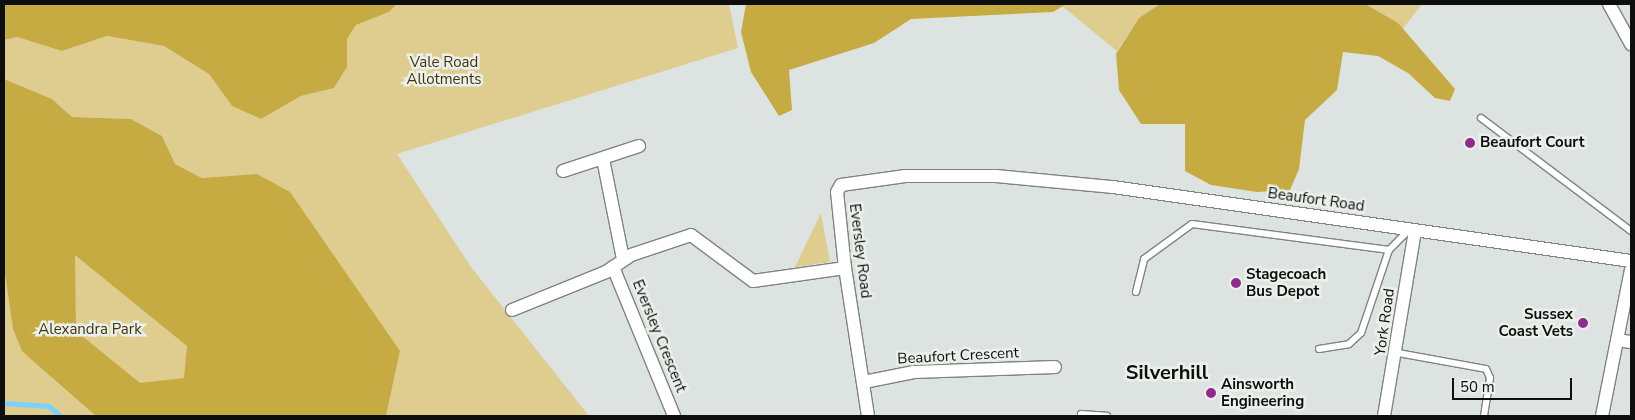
<!DOCTYPE html>
<style>
body{margin:0}
#map{position:relative;width:1635px;height:420px;overflow:hidden;background:#dde3e0;font-family:"Nunito Sans",sans-serif}
div>[style]{position:absolute}
.green>*{inset:0;background:#decd8f}
.forest>*{inset:0;background:#c6ab43}
.stream>*{height:5px;margin:-2.5px;padding:0 2.5px;transform-origin:2.5px;border-radius:2.5px;background:#7ad1f9}
.roads{filter:drop-shadow(1px 0 #7f8481) drop-shadow(-1px 0 #7f8481) drop-shadow(0 1px #7f8481) drop-shadow(0 -1px #7f8481)}
.service>*{height:6px;margin:-3px;padding:0 3px;transform-origin:3px;border-radius:3px;background:#fff}
.minor>*{height:12px;margin:-6px;padding:0 6px;transform-origin:6px;border-radius:6px;background:#fff}
.dots>*{width:14px;height:14px;translate:-50% -50%;box-sizing:border-box;border:2px solid #ebf0ed;border-radius:50%}
span{translate:-50% -50%;white-space:nowrap;text-align:center;line-height:1.15;-webkit-text-stroke:5px #ebf0ed;paint-order:stroke}
.park-label{font-size:15px;color:#413609}
.poi-label{font-size:15px;color:#0d0e0d;font-weight:700}
.left{translate:0 -50%;text-align:left}
.right{translate:-100% -50%;text-align:right}
.street-label{font-size:15px;color:#0d0e0d}
.district-label{font-size:20px;color:#0d0e0d;font-weight:700}
.frame{position:absolute;inset:0;border:5px solid #0d0e0d;pointer-events:none}
.scale{position:absolute;left:1452px;top:378px;width:120px;height:22px;box-sizing:border-box;border:2px solid #0d0e0d;border-top:0;padding-left:6px;font-size:15px;line-height:18px;white-space:nowrap;color:#0d0e0d;-webkit-text-stroke:4px #ebf0ed;paint-order:stroke}
</style>
<div id="map">
<div class="green">
<i style="clip-path:polygon(397px 4px,729px 4px,738px 48px,397px 154px,471px 267px,589px 416px,386px 416px,400px 351px,257px 174px,202px 178px,175px 164px,162px 136px,131px 119px,72px 117px,52px 99px,4px 79px,4px 40px,17px 37px,62px 51px,107px 36px,164px 46px,209px 74px,232px 106px,261px 119px,301px 96px,334px 88px,347px 67px,347px 39px,356px 25px,389px 12px)"></i>
<i style="clip-path:polygon(1066px 4px,1160px 4px,1139px 18px,1117px 51px,1062px 6px)"></i>
<i style="clip-path:polygon(1218px 4px,1422px 4px,1392px 43px)"></i>
<i style="clip-path:polygon(4px 143px,269px 416px,4px 416px)"></i>
<i style="clip-path:polygon(821px 213px,830px 262px,795px 267px)"></i>
</div>
<div class="forest">
<i style="clip-path:polygon(4px 4px,397px 4px,389px 12px,356px 25px,347px 39px,347px 67px,334px 88px,301px 96px,261px 119px,232px 106px,209px 74px,164px 46px,107px 36px,62px 51px,17px 37px,4px 40px)"></i>
<i style="clip-path:polygon(746px 4px,1066px 4px,1053px 12px,911px 19px,874px 43px,789px 70px,792px 110px,779px 116px,751px 72px,741px 32px)"></i>
<i style="clip-path:polygon(1160px 4px,1365px 4px,1398px 23px,1455px 89px,1450px 101px,1435px 98px,1408px 73px,1378px 56px,1343px 52px,1337px 90px,1305px 120px,1299px 169px,1290px 190px,1257px 192px,1211px 185px,1185px 171px,1185px 124px,1141px 124px,1119px 90px,1116px 54px,1139px 18px)"></i>
<i style="clip-path:polygon(evenodd,4px 79px,52px 99px,72px 117px,131px 119px,162px 136px,175px 164px,202px 178px,257px 174px,290px 192px,400px 351px,386px 416px,96px 416px,32px 360px,22px 351px,13px 329px,4px 266px,4px 79px,75px 255px,187px 346px,184px 378px,140px 383px,76px 331px,75px 255px)"></i>
</div>
<div class="stream">
<i style="left:4px;top:403px;width:45px;rotate:3.8deg"></i>
<i style="left:49px;top:406px;width:15px;rotate:42deg"></i>
</div>
<div class="roads">
<div class="service">
<i style="left:1481px;top:118px;width:188px;rotate:37deg"></i>
<i style="left:1136px;top:292px;width:34px;rotate:-76deg"></i>
<i style="left:1144px;top:259px;width:59px;rotate:-36.1deg"></i>
<i style="left:1192px;top:224px;width:199px;rotate:7.5deg"></i>
<i style="left:1319px;top:349px;width:30px;rotate:-9deg"></i>
<i style="left:1349px;top:344px;width:16px;rotate:-43deg"></i>
<i style="left:1361px;top:333px;width:88px;rotate:-71.4deg"></i>
<i style="left:1389px;top:250px;width:28px;rotate:-45deg"></i>
<i style="left:1398px;top:353px;width:89px;rotate:10.3deg"></i>
<i style="left:1486px;top:369px;width:10px;rotate:66deg"></i>
<i style="left:1490px;top:378px;width:38px;rotate:99deg"></i>
<i style="left:1081px;top:414px;width:26px;rotate:4deg"></i>
</div>
<div class="minor">
<i style="left:1609px;top:4px;width:46px;rotate:61.2deg"></i>
<i style="left:603px;top:159px;width:102px;rotate:78.7deg"></i>
<i style="left:563px;top:171px;width:80px;rotate:-18.2deg"></i>
<i style="left:613px;top:267px;width:161px;rotate:67.7deg"></i>
<i style="left:512px;top:310px;width:101px;rotate:-22deg"></i>
<i style="left:606px;top:272px;width:30px;rotate:-34deg"></i>
<i style="left:631px;top:255px;width:63px;rotate:-18.4deg"></i>
<i style="left:691px;top:235px;width:77px;rotate:36.6deg"></i>
<i style="left:753px;top:281px;width:93px;rotate:-8deg"></i>
<i style="left:1618px;top:340px;width:13px;rotate:9deg"></i>
<i style="left:864px;top:382px;width:51px;rotate:-11.3deg"></i>
<i style="left:914px;top:372px;width:141px;rotate:-2deg"></i>
<i style="left:868px;top:416px;width:150px;rotate:-98.8deg"></i>
<i style="left:845px;top:268px;width:76px;rotate:-96deg"></i>
<i style="left:837px;top:192px;width:8px;rotate:-60deg"></i>
<i style="left:841px;top:185px;width:65px;rotate:-8deg"></i>
<i style="left:905px;top:176px;width:91px"></i>
<i style="left:996px;top:176px;width:118px;rotate:5.4deg"></i>
<i style="left:1113px;top:187px;width:523px;rotate:8.13deg"></i>
<i style="left:1384px;top:416px;width:188px;rotate:-80.5deg"></i>
<i style="left:1602px;top:416px;width:149px;rotate:-78.8deg"></i>
</div>
</div>
<div class="dots">
<i style="left:1470px;top:143px;background:#92298d"></i>
<i style="left:1236px;top:283px;background:#92298d"></i>
<i style="left:1583px;top:323px;background:#92298d"></i>
<i style="left:1211px;top:393px;background:#92298d"></i>
</div>
<div class="park-label">
<span style="left:444px;top:71px">Vale Road<br>Allotments</span>
<span style="left:90px;top:330px">Alexandra Park</span>
</div>
<div class="poi-label">
<span class="left" style="left:1480px;top:143px">Beaufort Court</span>
<span class="left" style="left:1246px;top:283px">Stagecoach<br>Bus Depot</span>
<span class="right" style="left:1573px;top:323px">Sussex<br>Coast Vets</span>
<span class="left" style="left:1221px;top:393px">Ainsworth<br>Engineering</span>
</div>
<div class="street-label">
<span style="left:1316px;top:200px;rotate:8deg">Beaufort Road</span>
<span style="left:860px;top:251px;rotate:83deg">Eversley Road</span>
<span style="left:1385px;top:322px;rotate:-82deg">York Road</span>
<span style="left:659px;top:336px;rotate:68deg">Eversley Crescent</span>
<span style="left:958px;top:356px;rotate:-3deg">Beaufort Crescent</span>
</div>
<div class="district-label">
<span style="left:1167px;top:372px">Silverhill</span>
</div>
<div class="frame"></div>
<div class="scale">50 m</div>
</div>
